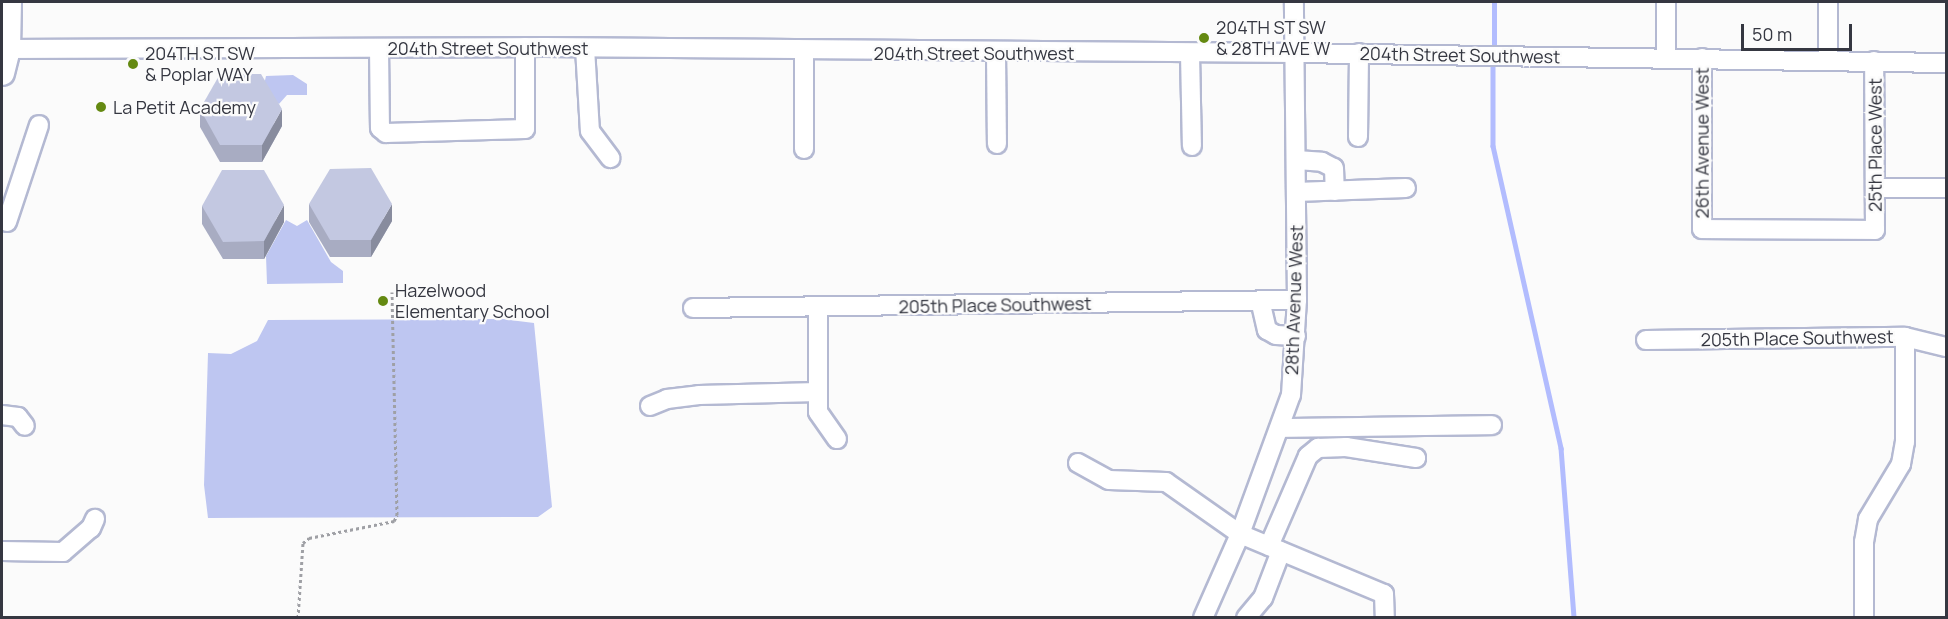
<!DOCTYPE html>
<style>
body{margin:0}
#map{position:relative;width:1948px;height:619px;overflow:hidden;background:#fbfbfb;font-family:Manrope,sans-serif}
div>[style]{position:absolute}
.green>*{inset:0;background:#bec6f1}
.stream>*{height:4.5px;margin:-2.25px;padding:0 2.25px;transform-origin:2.25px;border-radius:2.25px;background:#b2bcfe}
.path>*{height:3px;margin-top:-1.5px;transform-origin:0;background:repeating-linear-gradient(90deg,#9fa0a5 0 3px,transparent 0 6px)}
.roads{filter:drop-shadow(2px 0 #b4b9d2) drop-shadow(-2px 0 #b4b9d2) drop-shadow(0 2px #b4b9d2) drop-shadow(0 -2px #b4b9d2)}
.minor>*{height:18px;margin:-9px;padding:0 9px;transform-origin:9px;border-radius:9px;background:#fff}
.major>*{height:24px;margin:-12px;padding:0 12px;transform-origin:12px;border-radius:12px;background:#fff}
.wall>*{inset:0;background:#a8acc2}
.shaded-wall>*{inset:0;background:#888c9e}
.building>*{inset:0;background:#c3c8e1}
.dots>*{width:16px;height:16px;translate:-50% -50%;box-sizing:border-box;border:3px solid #fbfbfb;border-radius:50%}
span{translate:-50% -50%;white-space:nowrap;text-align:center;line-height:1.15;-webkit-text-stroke:4.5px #fbfbfb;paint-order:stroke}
.poi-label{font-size:18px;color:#353741}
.left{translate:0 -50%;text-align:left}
.street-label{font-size:18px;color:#353741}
.frame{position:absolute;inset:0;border:3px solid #353741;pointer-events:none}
.scale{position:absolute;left:1741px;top:24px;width:111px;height:27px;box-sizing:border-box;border:3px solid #353741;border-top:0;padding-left:8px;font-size:18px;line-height:21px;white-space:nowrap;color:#353741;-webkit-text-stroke:4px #fbfbfb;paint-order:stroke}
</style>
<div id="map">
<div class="green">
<i style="clip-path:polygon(293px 75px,307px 84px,307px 95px,287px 95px,279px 104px,263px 89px,266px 76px)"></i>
<i style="clip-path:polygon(286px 220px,297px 226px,307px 220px,331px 262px,343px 271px,343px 283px,267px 284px,266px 256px)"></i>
<i style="clip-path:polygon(503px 319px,534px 323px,552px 507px,538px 517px,208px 518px,204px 485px,208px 353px,231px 354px,257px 341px,268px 320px)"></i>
</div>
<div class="stream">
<i style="left:1494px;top:53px;width:51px;rotate:-90deg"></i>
<i style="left:1493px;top:61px;width:85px;rotate:90deg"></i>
<i style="left:1493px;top:146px;width:310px;rotate:77.3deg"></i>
<i style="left:1561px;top:448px;width:170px;rotate:85.6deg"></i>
</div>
<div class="path">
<i style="left:298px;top:618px;width:75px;rotate:-86.2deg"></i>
<i style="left:303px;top:543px;width:8px;rotate:-40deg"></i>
<i style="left:309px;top:538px;width:87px;rotate:-11.3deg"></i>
<i style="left:394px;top:521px;width:7px;rotate:-63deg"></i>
<i style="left:397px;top:515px;width:223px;rotate:-91.3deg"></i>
</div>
<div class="roads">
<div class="minor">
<i style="left:1666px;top:2px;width:56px;rotate:90deg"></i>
<i style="left:1828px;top:2px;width:58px;rotate:90deg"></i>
<i style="left:379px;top:48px;width:80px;rotate:89.3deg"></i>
<i style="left:380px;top:128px;width:8px;rotate:40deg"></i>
<i style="left:386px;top:133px;width:139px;rotate:-1.6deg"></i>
<i style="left:525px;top:129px;width:82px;rotate:-90deg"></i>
<i style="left:585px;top:48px;width:83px;rotate:86.6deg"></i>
<i style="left:590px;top:131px;width:34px;rotate:53deg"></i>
<i style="left:2px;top:49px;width:543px;rotate:-0.21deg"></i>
<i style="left:545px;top:47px;width:750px;rotate:0.46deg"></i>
<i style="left:1295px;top:53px;width:651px;rotate:0.88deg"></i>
<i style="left:804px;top:51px;width:98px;rotate:90deg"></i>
<i style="left:996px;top:53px;width:91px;rotate:89.4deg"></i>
<i style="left:1190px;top:54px;width:92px;rotate:88.8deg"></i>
<i style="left:1702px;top:58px;width:171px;rotate:90deg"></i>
<i style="left:1702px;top:229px;width:173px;rotate:0.3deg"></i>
<i style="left:1875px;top:230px;width:169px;rotate:-90.3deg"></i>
<i style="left:1358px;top:137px;width:84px;rotate:-89.3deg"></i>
<i style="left:1296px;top:160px;width:26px;rotate:4deg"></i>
<i style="left:1322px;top:162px;width:13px;rotate:27deg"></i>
<i style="left:1334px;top:168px;width:23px;rotate:88deg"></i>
<i style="left:1875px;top:188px;width:71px"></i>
<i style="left:1296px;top:192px;width:110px;rotate:-2.1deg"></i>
<i style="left:7px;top:222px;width:102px;rotate:-71.7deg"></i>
<i style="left:1260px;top:300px;width:31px;rotate:77deg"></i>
<i style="left:1267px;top:330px;width:10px;rotate:29deg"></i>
<i style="left:1276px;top:335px;width:20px;rotate:3deg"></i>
<i style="left:818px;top:307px;width:105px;rotate:90deg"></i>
<i style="left:818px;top:412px;width:33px;rotate:55deg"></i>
<i style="left:693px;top:308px;width:604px;rotate:-0.76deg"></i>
<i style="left:1646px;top:340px;width:259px;rotate:-0.7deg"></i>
<i style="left:1905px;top:337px;width:42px;rotate:13.7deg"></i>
<i style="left:650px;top:406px;width:18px;rotate:-22deg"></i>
<i style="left:667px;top:399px;width:32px;rotate:-7deg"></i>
<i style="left:699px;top:395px;width:119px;rotate:-1.4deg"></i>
<i style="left:2px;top:415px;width:16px;rotate:7deg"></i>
<i style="left:18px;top:417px;width:11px;rotate:52deg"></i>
<i style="left:1281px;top:428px;width:211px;rotate:-0.8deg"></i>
<i style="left:1078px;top:463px;width:35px;rotate:29deg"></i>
<i style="left:1109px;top:480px;width:57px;rotate:2deg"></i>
<i style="left:1166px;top:482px;width:90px;rotate:35.1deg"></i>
<i style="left:1240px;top:534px;width:156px;rotate:22.6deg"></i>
<i style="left:1384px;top:594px;width:24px;rotate:88deg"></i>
<i style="left:1269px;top:546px;width:98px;rotate:-66.6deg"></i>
<i style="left:1308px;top:456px;width:13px;rotate:-39deg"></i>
<i style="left:1318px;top:448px;width:28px;rotate:-2deg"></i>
<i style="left:1346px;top:447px;width:71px;rotate:8.9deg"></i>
<i style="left:2px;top:551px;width:61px;rotate:0.9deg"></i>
<i style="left:63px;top:552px;width:37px;rotate:-41deg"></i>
<i style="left:91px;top:528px;width:10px;rotate:-66deg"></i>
<i style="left:1203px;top:618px;width:92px;rotate:-66.2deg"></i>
<i style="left:1240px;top:534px;width:148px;rotate:-69.9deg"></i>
<i style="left:1291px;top:395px;width:95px;rotate:-86.4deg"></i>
<i style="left:1297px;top:300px;width:298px;rotate:-90.6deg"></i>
<i style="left:1246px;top:618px;width:26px;rotate:-50deg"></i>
<i style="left:1263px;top:598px;width:50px;rotate:-69deg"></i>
<i style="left:1864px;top:618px;width:76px;rotate:-90deg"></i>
<i style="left:1864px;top:542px;width:23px;rotate:-80deg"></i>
<i style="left:1868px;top:519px;width:64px;rotate:-59deg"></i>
<i style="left:1901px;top:464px;width:22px;rotate:-80deg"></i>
<i style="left:1905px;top:442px;width:105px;rotate:-90deg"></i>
</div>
<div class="major">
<i style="left:2px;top:73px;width:25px;rotate:-76deg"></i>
<i style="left:8px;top:49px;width:47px;rotate:-88.8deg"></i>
</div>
</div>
<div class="wall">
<i style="clip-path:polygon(200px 109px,282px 126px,262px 162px,220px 162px,200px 127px)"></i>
<i style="clip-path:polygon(309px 204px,392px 221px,371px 257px,330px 257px,309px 222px)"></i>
<i style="clip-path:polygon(202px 206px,284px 222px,264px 259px,223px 259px,202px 224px)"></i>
</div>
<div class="shaded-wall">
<i style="clip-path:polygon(282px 109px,282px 126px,262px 162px,262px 145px)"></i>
<i style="clip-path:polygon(392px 204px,392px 221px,371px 257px,371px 240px)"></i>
<i style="clip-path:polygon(284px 205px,284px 222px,264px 259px,264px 241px)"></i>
</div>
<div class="building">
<i style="clip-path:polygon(220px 74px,261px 74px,282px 109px,262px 145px,220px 145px,200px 109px)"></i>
<i style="clip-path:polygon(371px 168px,392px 204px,371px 240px,330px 240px,309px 204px,330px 169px)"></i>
<i style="clip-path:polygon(222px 170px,264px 170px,284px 205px,264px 241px,223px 242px,202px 206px)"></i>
</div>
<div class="dots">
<i style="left:1204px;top:38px;background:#648911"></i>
<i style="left:133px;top:64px;background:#648911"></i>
<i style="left:101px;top:107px;background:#648911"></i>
<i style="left:383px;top:301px;background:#648911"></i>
</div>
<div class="poi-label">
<span class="left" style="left:1216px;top:38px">204TH ST SW<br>&amp; 28TH AVE W</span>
<span class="left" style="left:145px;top:64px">204TH ST SW<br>&amp; Poplar WAY</span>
<span class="left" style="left:113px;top:107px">La Petit Academy</span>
<span class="left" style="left:395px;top:301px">Hazelwood<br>Elementary School</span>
</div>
<div class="street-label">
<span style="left:488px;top:48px">204th Street Southwest</span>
<span style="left:974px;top:53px">204th Street Southwest</span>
<span style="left:1460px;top:55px;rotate:1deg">204th Street Southwest</span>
<span style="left:1702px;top:143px;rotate:-90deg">26th Avenue West</span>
<span style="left:1875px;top:145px;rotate:-90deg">25th Place West</span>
<span style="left:1294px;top:300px;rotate:-88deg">28th Avenue West</span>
<span style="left:995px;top:305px;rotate:-1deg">205th Place Southwest</span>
<span style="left:1797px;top:338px;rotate:-1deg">205th Place Southwest</span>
</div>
<div class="frame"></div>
<div class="scale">50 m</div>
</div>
